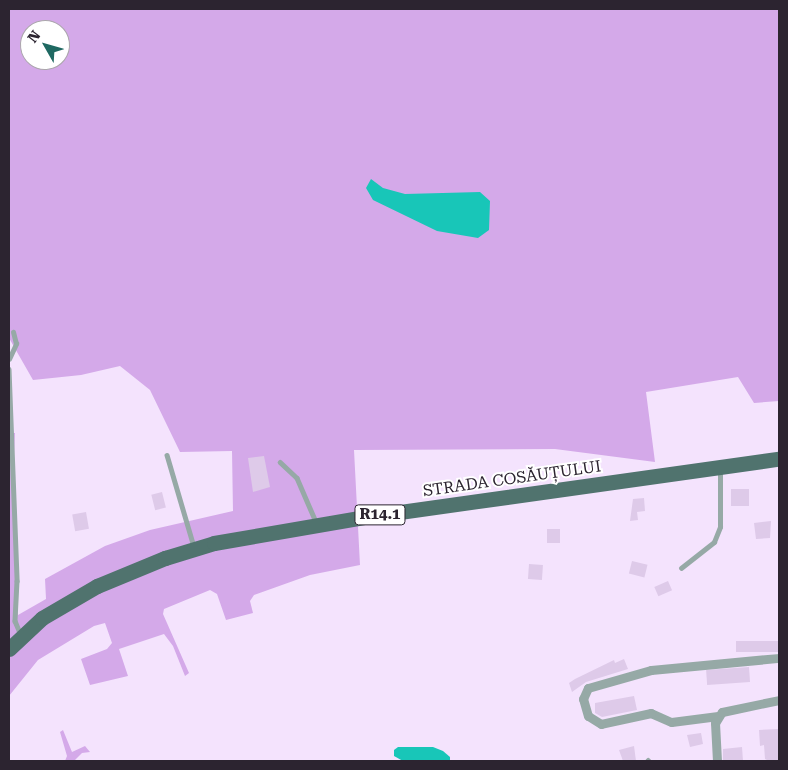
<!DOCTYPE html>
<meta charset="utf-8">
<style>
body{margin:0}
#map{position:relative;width:788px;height:770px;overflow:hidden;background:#f4e3fd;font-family:"Roboto Serif",serif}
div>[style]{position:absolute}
.green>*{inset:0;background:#d4a9e9}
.water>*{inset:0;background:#18c6b8}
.building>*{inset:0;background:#decae9;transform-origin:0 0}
.lane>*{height:4.5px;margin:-2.25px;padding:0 2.25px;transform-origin:2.25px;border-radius:2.25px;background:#96a9a6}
.street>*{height:9px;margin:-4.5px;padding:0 4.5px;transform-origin:4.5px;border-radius:4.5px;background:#96a9a6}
.primary>*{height:15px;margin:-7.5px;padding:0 7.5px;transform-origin:7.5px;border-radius:7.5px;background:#50736e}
span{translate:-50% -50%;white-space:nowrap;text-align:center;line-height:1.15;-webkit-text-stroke:4px #fff;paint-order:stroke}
.shield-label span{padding:1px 4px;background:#fff;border:1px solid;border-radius:4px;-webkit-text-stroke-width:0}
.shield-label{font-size:15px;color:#2c2430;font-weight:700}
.street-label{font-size:16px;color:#2c2430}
.frame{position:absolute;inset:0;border:10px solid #2c2430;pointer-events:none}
.north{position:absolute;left:20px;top:20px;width:50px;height:50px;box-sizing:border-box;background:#fff;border:1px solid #aba7ac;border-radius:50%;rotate:308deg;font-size:14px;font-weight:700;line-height:20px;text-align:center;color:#2c2430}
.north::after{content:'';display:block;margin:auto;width:18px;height:22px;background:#1f6962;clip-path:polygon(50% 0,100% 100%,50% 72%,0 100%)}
</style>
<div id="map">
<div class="green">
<i style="clip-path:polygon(evenodd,9px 9px,779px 9px,779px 401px,754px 403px,738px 377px,646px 392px,655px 462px,555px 449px,354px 450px,360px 565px,310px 575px,254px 595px,250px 601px,253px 613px,226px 620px,217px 594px,210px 590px,164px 609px,163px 614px,189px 673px,185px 676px,173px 646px,164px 634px,119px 649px,128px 676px,90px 685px,81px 659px,107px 649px,112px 643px,105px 623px,94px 626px,38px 660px,9px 696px,9px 433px,15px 433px,13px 477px,18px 615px,46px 599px,45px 579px,105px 546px,150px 530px,233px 511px,232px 451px,180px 452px,150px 390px,120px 366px,81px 375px,33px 380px,9px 338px,9px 9px,30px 30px,60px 30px,60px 60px,30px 60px,30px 30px)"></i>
<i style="clip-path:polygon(63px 730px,72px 752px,85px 746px,90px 752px,82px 753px,74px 761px,65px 761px,67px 756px,60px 732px)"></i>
</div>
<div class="water">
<i style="clip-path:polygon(371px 179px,383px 188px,405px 194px,480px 192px,490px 201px,489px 230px,478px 238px,437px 231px,373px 200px,366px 188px)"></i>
<i style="clip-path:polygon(398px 747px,433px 747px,443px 751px,450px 757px,450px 761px,403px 761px,394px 756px,394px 750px)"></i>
</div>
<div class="building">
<i style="clip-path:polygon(264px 456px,270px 487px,253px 492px,248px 458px)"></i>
<i style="left:731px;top:489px;width:18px;height:17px"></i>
<i style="left:162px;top:492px;width:16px;height:11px;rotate:76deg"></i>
<i style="clip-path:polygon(644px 498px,645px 511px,637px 512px,638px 520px,630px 521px,633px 499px)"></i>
<i style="left:86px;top:512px;width:17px;height:14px;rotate:80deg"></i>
<i style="clip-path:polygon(771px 521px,770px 538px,756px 539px,754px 523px)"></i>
<i style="left:547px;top:529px;width:13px;height:14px"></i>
<i style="left:632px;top:561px;width:16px;height:13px;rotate:14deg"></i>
<i style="left:529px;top:564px;width:14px;height:15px;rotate:4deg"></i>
<i style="left:668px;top:581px;width:10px;height:15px;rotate:66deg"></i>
<i style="left:779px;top:641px;width:11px;height:43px;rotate:90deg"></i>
<i style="clip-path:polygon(624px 659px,628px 669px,586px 682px,572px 692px,569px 683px,575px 679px,614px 660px,615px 663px)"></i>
<i style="left:749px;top:667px;width:15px;height:43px;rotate:86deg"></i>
<i style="clip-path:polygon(634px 696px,637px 710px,602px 717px,595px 713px,595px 703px)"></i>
<i style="clip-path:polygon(779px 729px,779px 761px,769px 761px,765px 759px,764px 745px,760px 746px,759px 730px)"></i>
<i style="clip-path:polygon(701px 733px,703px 744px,690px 747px,687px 735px)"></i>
<i style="clip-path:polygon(634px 746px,636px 761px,623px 761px,619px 750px)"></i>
<i style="clip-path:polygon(742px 747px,743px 761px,723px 761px,723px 749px)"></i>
</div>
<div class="lane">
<i style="left:9px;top:359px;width:17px;rotate:-65deg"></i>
<i style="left:16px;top:344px;width:12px;rotate:-104deg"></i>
<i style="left:9px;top:369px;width:212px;rotate:87.8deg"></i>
<i style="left:17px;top:581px;width:40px;rotate:92.9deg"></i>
<i style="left:15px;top:621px;width:15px;rotate:67deg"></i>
<i style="left:167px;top:455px;width:96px;rotate:73.6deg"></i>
<i style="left:280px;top:462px;width:23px;rotate:43deg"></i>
<i style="left:297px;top:478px;width:48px;rotate:66.6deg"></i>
<i style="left:681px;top:568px;width:42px;rotate:-38.2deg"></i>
<i style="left:714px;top:542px;width:16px;rotate:-68deg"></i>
<i style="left:720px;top:527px;width:57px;rotate:-90deg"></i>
<i style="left:648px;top:760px;width:1px;rotate:45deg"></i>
</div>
<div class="street">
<i style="left:718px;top:716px;width:47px;rotate:172.7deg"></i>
<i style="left:671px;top:722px;width:22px;rotate:-156deg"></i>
<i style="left:651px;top:713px;width:51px;rotate:167.6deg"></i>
<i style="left:601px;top:724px;width:15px;rotate:-148deg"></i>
<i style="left:588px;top:716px;width:18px;rotate:-106deg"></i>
<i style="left:583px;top:699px;width:12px;rotate:-66deg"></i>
<i style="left:588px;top:688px;width:66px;rotate:-15.9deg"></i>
<i style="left:651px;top:670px;width:129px;rotate:-5.4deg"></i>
<i style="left:717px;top:761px;width:38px;rotate:-93deg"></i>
<i style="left:715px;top:723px;width:13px;rotate:-58deg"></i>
<i style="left:722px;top:712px;width:58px;rotate:-11.9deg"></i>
</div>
<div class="primary">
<i style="left:9px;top:649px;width:45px;rotate:-43.2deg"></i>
<i style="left:42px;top:618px;width:64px;rotate:-30.2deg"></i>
<i style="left:97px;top:586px;width:74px;rotate:-22.4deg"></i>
<i style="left:165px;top:558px;width:51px;rotate:-17deg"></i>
<i style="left:214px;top:543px;width:152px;rotate:-9.8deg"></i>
<i style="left:364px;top:517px;width:419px;rotate:-8deg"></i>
</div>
<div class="shield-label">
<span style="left:380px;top:515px">R14.1</span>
</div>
<div class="street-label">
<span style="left:512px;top:479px;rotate:-8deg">STRADA COSĂUȚULUI</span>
</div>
<div class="frame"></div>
<div class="north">N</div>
</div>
